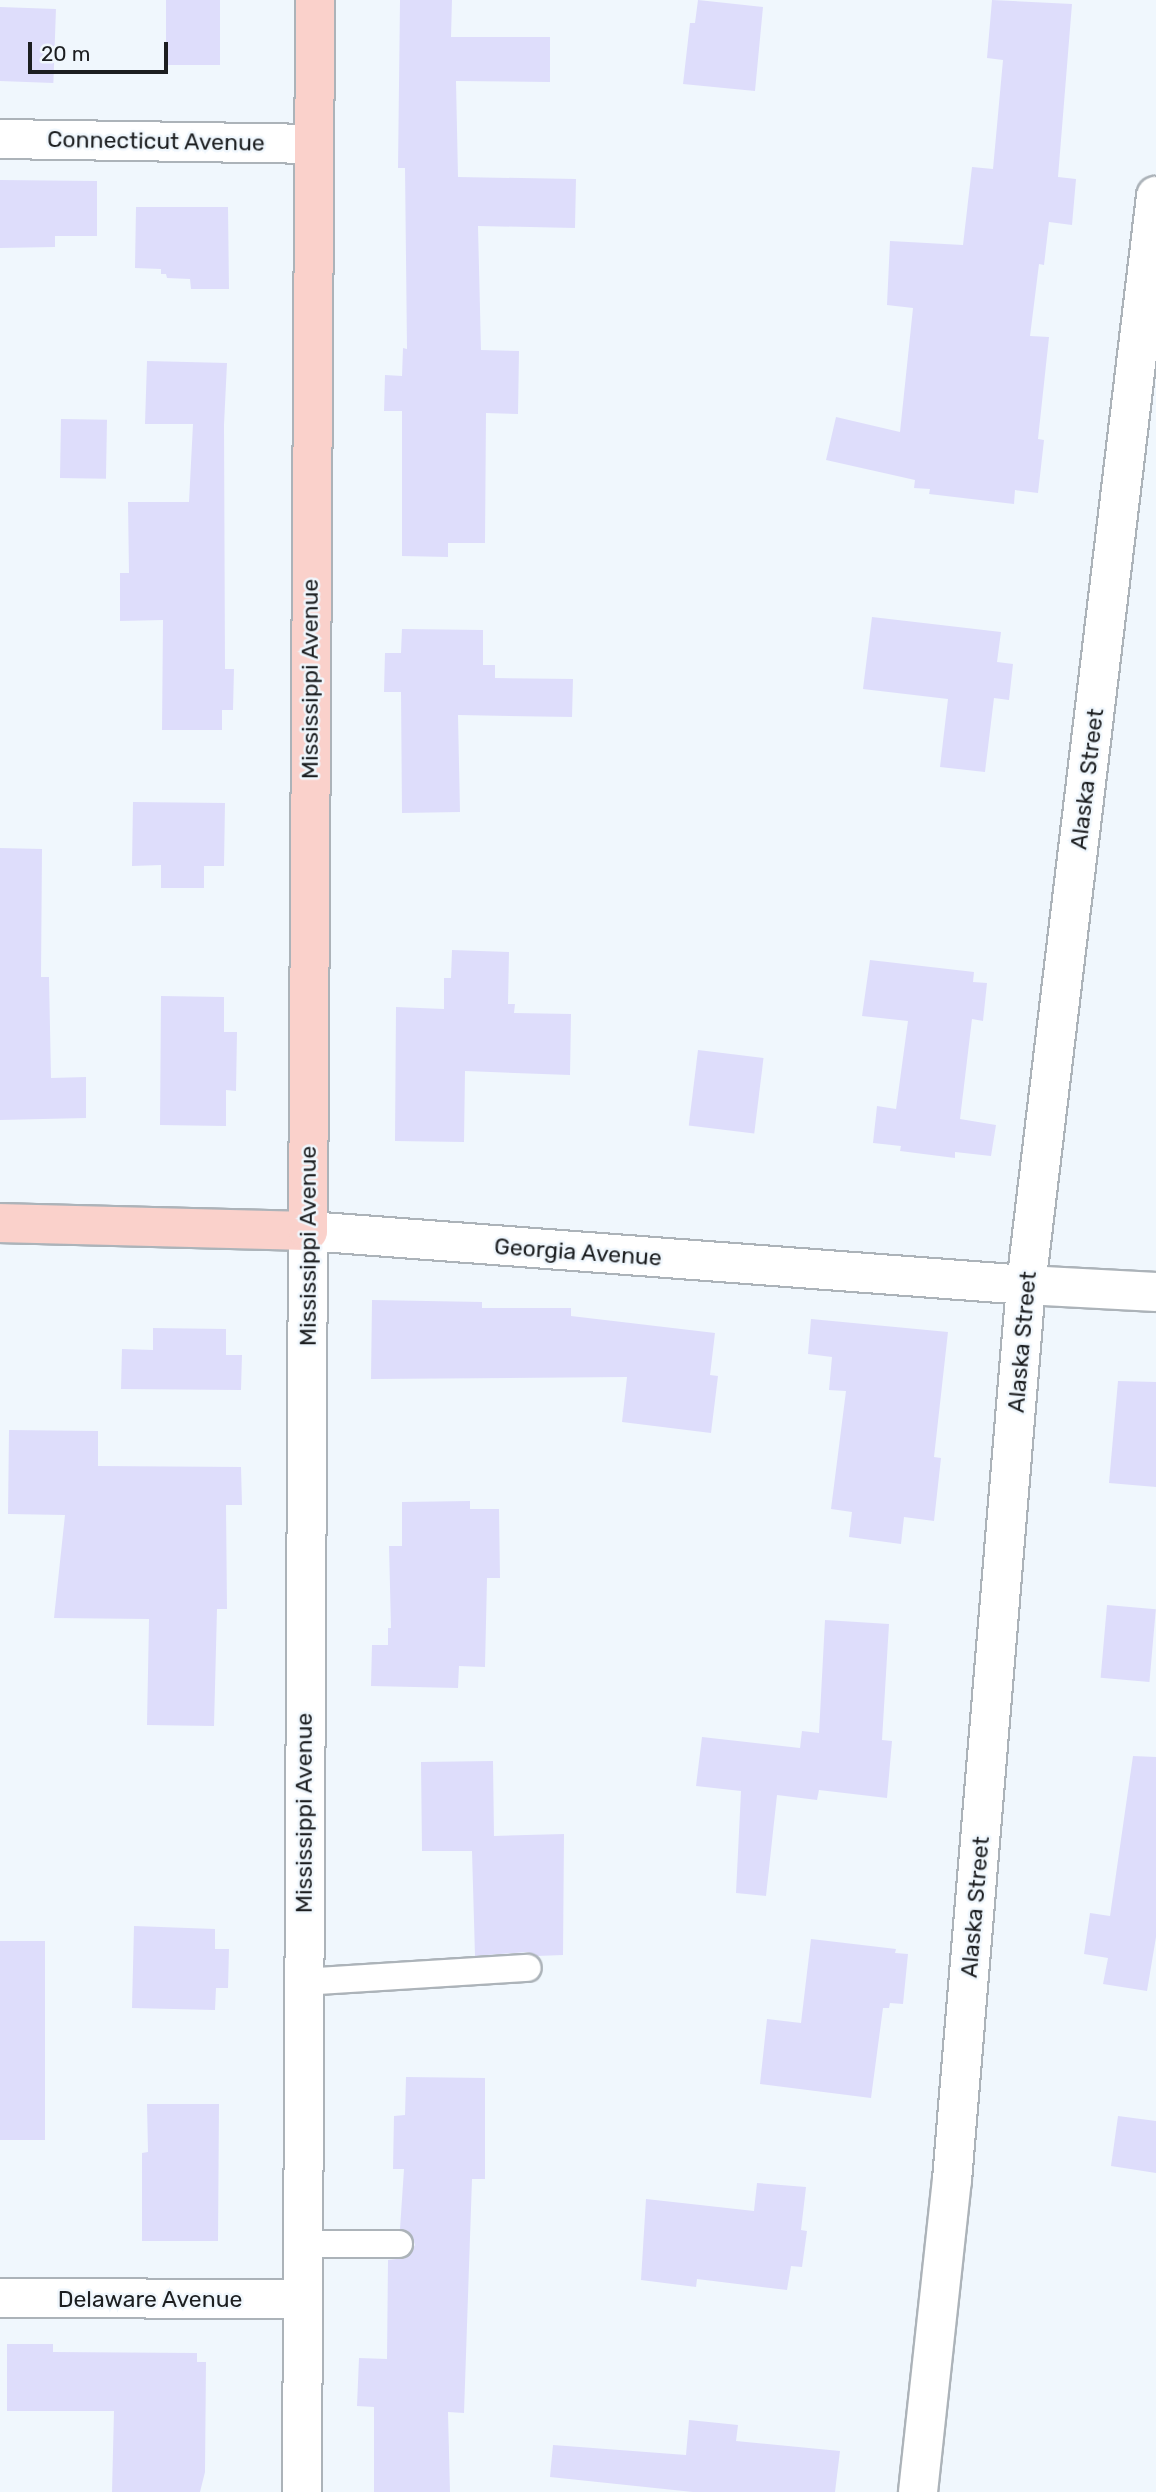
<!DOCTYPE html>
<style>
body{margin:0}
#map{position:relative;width:1156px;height:2492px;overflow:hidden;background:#f0f7fd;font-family:Rubik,sans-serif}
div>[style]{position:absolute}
.building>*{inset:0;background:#deddfb;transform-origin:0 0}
.roads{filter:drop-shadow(2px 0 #acb3b9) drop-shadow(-2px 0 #acb3b9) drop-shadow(0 2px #acb3b9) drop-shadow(0 -2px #acb3b9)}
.lane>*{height:26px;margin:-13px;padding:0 13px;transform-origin:13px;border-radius:13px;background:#fff}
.street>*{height:38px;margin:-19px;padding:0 19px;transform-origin:19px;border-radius:19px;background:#fff}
.secondary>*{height:38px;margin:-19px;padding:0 19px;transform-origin:19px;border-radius:19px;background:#fad1cb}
span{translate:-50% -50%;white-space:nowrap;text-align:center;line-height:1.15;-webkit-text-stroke:5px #f0f7fd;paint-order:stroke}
.street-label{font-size:23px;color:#1c1e20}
.scale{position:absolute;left:28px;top:42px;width:140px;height:32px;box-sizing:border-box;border:4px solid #1c1e20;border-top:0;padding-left:9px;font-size:21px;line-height:24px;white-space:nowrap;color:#1c1e20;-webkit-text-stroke:5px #f0f7fd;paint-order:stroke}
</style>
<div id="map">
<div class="building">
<i style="left:166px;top:0;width:54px;height:65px"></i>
<i style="clip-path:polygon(400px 0,452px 0,451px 37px,550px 37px,550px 82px,456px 81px,458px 177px,576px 179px,575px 228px,478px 226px,481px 350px,519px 351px,518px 414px,486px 413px,485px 543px,448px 543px,448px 557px,402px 556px,402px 411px,384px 411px,385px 375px,402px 376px,403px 348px,407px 349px,405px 168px,398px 168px)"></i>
<i style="clip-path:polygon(698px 0,763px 7px,755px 91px,683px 84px,690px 23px,695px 23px)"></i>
<i style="clip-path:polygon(992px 0,1072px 4px,1058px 177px,1076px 179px,1072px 225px,1049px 222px,1044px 265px,1039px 264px,1030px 336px,1049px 337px,1038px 439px,1044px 440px,1038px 493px,1015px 490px,1014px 504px,929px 494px,930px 489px,914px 488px,915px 480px,826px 460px,836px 417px,900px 432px,913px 308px,887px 305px,890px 241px,963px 245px,972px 167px,993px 169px,1003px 60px,987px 58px)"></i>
<i style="left:0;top:7px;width:56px;height:74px;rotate:2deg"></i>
<i style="clip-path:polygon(0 180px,97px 181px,97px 236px,55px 236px,55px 247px,0 248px)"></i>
<i style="clip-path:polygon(136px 207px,228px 207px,229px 289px,191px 289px,190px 279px,167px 278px,166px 274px,161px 274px,161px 269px,135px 268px)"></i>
<i style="clip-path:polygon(147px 361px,227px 363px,224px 425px,225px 669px,234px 669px,233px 710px,222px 710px,222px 730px,162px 730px,163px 620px,120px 621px,120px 573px,129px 573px,128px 502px,189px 502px,193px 424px,145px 424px)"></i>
<i style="left:61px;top:419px;width:46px;height:59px;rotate:1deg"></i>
<i style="clip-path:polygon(872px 617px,1001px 632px,997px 662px,1013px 664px,1009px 700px,994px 698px,985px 772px,940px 767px,948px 699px,863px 689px)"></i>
<i style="clip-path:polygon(402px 629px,483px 630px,483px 665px,495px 665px,495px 678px,573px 679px,572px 717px,458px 715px,460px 812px,402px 813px,401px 692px,384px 692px,385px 653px,401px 653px)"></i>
<i style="clip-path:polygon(133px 802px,225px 803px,224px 866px,204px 866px,204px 888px,161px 888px,161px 865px,132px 866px)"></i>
<i style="clip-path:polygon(0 848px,42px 849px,41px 977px,49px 977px,51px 1078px,86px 1077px,86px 1118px,0 1120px)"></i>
<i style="clip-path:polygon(452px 950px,509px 952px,508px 1004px,515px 1004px,514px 1013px,571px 1014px,570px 1075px,465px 1071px,464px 1142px,395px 1141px,396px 1007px,444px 1009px,444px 978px,451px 978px)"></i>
<i style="clip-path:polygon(870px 960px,974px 972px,973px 982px,987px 983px,983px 1021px,972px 1019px,960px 1119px,996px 1125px,991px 1156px,955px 1152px,955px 1158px,900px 1151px,901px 1146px,873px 1143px,877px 1106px,896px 1109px,908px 1021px,862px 1016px)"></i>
<i style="clip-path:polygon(161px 996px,224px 997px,224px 1032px,237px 1032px,236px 1091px,226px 1090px,226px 1126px,160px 1125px)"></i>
<i style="left:698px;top:1050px;width:66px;height:76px;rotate:7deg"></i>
<i style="clip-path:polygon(372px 1300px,482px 1302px,482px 1308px,571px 1308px,571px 1316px,715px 1333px,710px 1375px,718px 1376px,711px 1433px,622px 1422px,627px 1377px,371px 1379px)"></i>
<i style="clip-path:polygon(811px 1319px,948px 1332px,934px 1457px,941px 1458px,934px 1521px,904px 1517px,901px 1544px,849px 1537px,852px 1512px,831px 1509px,846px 1391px,829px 1390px,832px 1357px,808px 1354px)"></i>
<i style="clip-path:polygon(153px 1328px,226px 1329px,226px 1355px,242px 1355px,241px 1390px,121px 1389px,122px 1349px,153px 1350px)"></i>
<i style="clip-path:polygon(1118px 1381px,1156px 1382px,1156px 1487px,1109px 1483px)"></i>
<i style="clip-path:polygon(9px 1430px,98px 1431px,98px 1466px,241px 1467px,242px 1505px,226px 1505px,227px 1609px,217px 1609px,214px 1726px,147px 1725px,149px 1619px,54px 1618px,65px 1515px,8px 1514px)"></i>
<i style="clip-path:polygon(470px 1501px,470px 1509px,499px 1509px,500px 1578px,487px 1578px,485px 1667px,459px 1666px,458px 1688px,371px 1686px,372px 1645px,388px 1645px,388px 1628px,391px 1628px,389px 1546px,402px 1546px,402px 1502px)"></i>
<i style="left:1107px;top:1605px;width:49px;height:73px;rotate:5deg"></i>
<i style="clip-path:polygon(825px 1620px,889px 1624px,882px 1740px,892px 1741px,887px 1798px,819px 1790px,817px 1800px,777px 1795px,766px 1896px,736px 1893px,741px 1791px,696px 1786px,702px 1737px,800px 1748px,802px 1731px,819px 1733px)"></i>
<i style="clip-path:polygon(1133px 1756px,1156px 1757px,1156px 1937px,1147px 1991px,1103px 1984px,1108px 1958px,1084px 1954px,1090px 1913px,1110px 1916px)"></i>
<i style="clip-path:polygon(493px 1761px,494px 1836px,564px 1834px,563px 1955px,537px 1956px,527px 1952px,475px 1956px,472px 1851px,422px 1851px,421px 1762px)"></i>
<i style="clip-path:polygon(134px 1926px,215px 1929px,215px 1949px,229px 1949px,228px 1988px,216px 1988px,215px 2010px,132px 2008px)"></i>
<i style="clip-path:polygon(811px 1939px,896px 1949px,895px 1953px,908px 1954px,903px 2004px,890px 2003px,889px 2008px,883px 2008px,871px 2098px,760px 2084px,767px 2019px,801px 2023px)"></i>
<i style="left:45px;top:1941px;width:199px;height:48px;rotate:90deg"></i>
<i style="clip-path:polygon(406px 2077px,485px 2078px,485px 2179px,472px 2179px,464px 2413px,448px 2412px,450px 2492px,374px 2492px,374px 2407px,357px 2406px,359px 2358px,387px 2359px,388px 2260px,406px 2258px,415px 2245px,412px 2236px,400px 2229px,404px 2169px,393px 2169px,394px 2116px,405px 2115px)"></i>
<i style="clip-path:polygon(147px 2104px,219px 2104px,218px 2241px,142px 2241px,142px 2153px,148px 2152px)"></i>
<i style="clip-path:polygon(1118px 2116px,1156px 2121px,1156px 2173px,1111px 2166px)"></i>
<i style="clip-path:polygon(757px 2183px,806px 2187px,801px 2230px,807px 2231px,802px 2267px,791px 2266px,787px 2290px,697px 2279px,696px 2287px,641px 2280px,646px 2199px,754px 2211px)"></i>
<i style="clip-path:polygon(7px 2344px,53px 2344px,53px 2352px,197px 2353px,197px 2362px,206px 2362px,205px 2472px,200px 2492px,112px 2492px,114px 2411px,7px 2411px)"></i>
<i style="clip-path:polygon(689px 2420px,738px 2425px,736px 2441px,840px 2451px,835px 2492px,693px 2492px,550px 2477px,553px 2445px,686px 2455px)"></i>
</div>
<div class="roads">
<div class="lane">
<i style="left:303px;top:1982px;width:225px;rotate:-3.6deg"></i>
<i style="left:301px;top:2244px;width:98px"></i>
</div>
<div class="street">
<i style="left:0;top:139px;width:313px;rotate:0.9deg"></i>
<i style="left:0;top:2298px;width:301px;rotate:0.2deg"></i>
<i style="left:302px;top:2492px;width:1261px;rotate:-89.73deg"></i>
<i style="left:308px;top:1231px;width:720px;rotate:4.3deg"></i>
<i style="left:1026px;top:1285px;width:130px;rotate:3.1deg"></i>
<i style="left:918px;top:2492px;width:314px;rotate:-83.8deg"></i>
<i style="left:952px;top:2180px;width:898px;rotate:-85.27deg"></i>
<i style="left:1026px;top:1285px;width:1097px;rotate:-83.19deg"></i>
</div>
<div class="secondary">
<i style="left:0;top:1223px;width:308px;rotate:1.5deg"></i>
<i style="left:308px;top:1231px;width:1231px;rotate:-89.67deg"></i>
</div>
</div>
<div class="street-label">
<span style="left:156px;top:141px;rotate:1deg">Connecticut Avenue</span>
<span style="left:310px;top:679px;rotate:-90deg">Mississippi Avenue</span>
<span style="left:1087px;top:779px;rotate:-83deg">Alaska Street</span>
<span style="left:308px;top:1246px;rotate:-90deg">Mississippi Avenue</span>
<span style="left:578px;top:1252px;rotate:4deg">Georgia Avenue</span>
<span style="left:1022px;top:1342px;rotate:-85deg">Alaska Street</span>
<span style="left:304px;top:1813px;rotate:-90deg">Mississippi Avenue</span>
<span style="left:975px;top:1907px;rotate:-85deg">Alaska Street</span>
<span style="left:150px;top:2299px">Delaware Avenue</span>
</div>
<div class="scale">20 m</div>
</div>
